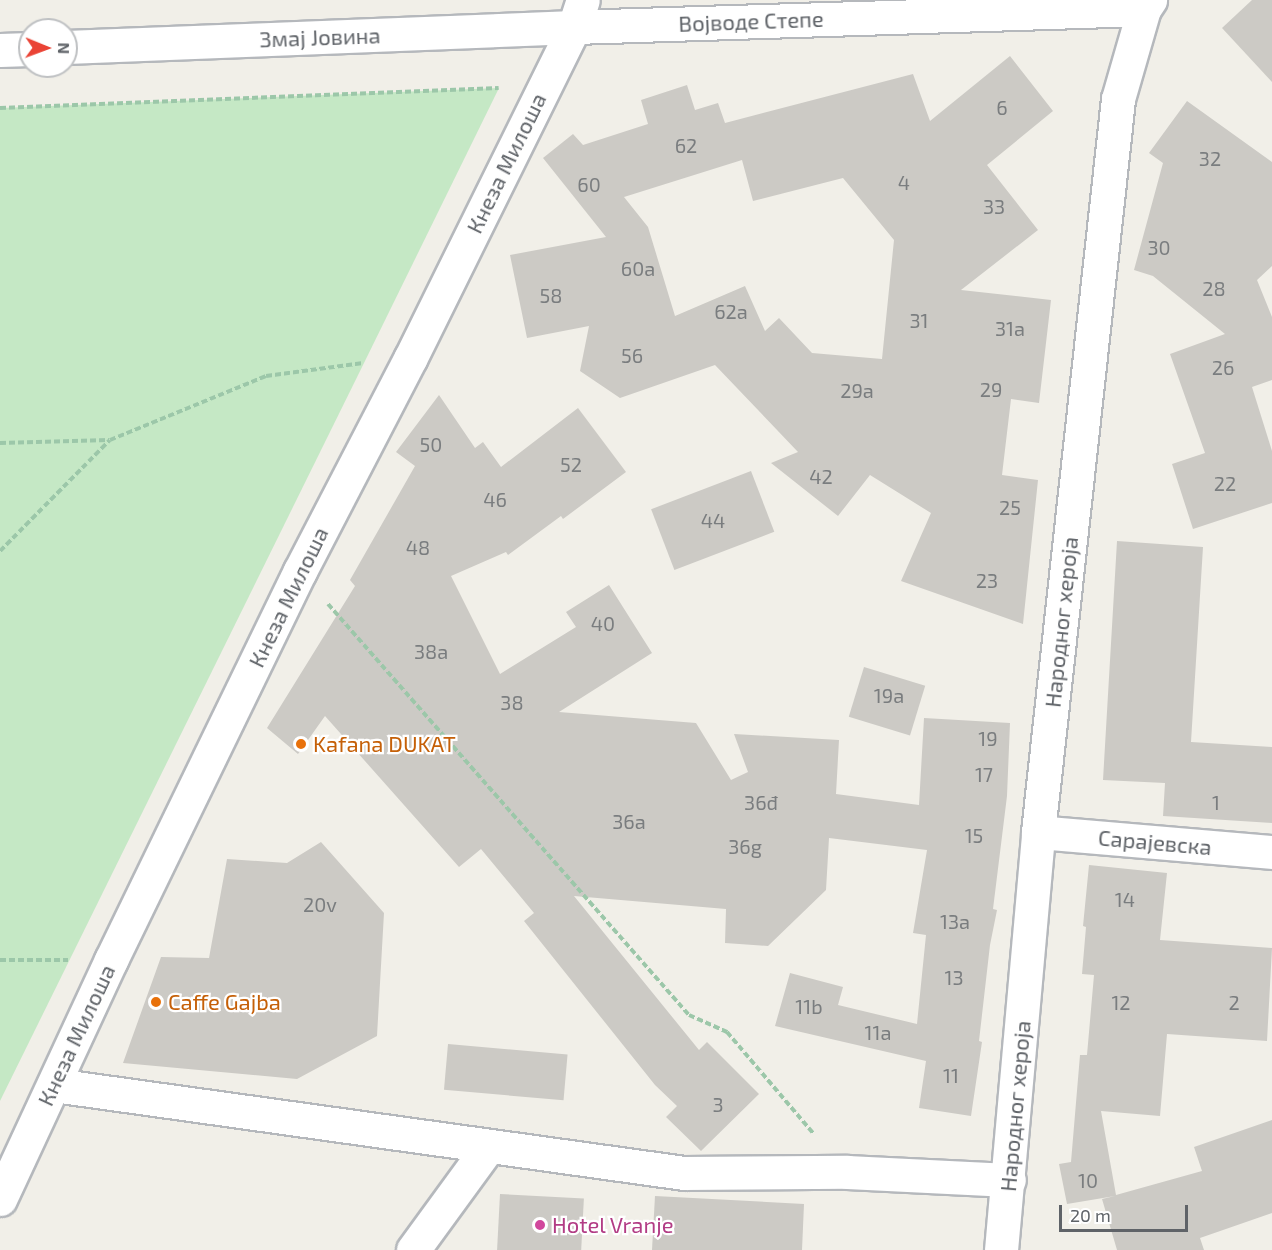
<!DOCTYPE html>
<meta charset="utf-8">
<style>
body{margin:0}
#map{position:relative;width:1272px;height:1250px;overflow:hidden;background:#f1efe8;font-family:"Exo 2",sans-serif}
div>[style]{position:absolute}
.green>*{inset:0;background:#c5e8c5}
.building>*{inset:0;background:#cccac5;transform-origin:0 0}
.path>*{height:4px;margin-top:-2px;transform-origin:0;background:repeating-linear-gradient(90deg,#9cc7a9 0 6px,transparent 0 9px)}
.roads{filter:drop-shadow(2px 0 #b5b8bc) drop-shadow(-2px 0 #b5b8bc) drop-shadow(0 2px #b5b8bc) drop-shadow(0 -2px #b5b8bc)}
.minor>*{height:33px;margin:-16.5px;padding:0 16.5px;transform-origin:16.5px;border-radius:16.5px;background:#fff}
.dots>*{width:16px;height:16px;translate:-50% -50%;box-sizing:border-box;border:3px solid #fff;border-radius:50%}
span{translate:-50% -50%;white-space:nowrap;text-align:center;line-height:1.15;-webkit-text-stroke:4.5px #fff;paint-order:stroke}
.number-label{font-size:20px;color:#7a7d7f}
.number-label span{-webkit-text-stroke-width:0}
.street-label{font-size:22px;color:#5f6368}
.food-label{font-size:22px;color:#c56008}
.left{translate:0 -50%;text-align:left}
.hotel-label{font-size:22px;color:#b23c85}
.north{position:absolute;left:18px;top:18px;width:60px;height:60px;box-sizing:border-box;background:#fff;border:2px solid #bfc1c3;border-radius:50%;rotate:91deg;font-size:16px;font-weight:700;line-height:24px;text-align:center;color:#5f6368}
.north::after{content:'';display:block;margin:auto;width:21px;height:27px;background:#ea4335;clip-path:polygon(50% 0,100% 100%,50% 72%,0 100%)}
.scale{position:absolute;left:1059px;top:1205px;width:129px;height:27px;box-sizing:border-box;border:3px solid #5f6368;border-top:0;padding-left:8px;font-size:18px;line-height:21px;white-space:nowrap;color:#5f6368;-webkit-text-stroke:4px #fff;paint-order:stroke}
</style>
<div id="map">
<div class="green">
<i style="clip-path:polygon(499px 88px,364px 363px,0 1101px,0 108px)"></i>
</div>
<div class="building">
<i style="clip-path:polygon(1252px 0,1272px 0,1272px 82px,1222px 28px)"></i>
<i style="clip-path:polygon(evenodd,1010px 56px,1053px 111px,987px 165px,1038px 230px,961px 290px,1051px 300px,1039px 403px,1011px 399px,1002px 475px,1038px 480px,1023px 624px,901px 581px,931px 513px,870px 475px,838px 516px,771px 463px,798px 452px,715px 365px,620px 398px,580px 371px,589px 326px,527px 338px,510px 255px,606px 237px,543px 158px,573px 134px,583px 145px,648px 124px,641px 100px,687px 85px,695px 110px,718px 103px,725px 123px,913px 74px,930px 121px,1010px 56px,742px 160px,753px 201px,843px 178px,894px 240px,882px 359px,812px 353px,779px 318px,765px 331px,745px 286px,675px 316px,648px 227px,624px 197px,742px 160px)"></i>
<i style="clip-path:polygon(1187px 101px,1272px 162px,1272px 266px,1257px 280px,1272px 317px,1272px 380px,1252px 387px,1272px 451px,1272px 503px,1193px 529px,1172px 464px,1205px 453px,1170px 354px,1225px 334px,1153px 276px,1134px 270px,1163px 163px,1149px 153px)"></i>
<i style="clip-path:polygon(439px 395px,475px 448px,483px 442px,501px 467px,578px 408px,626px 472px,563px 519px,561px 516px,508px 555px,506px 552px,451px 576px,500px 674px,576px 627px,566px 612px,609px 585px,652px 653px,559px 712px,696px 723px,731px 780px,748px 772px,734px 734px,839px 740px,836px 794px,919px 805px,924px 718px,1010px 723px,1007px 796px,993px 909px,997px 910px,990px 945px,979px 1041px,982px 1042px,971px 1116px,919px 1108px,926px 1061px,775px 1026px,790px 973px,843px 987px,838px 1005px,917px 1024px,926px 935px,913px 933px,927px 850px,829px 838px,826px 890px,768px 946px,725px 943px,726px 909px,574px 896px,699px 1050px,707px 1042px,759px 1094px,701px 1151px,666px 1117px,677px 1106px,655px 1085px,524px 921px,534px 913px,481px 849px,459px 867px,325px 716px,298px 754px,267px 728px,355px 586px,350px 580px,415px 466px,396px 452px)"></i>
<i style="left:751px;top:471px;width:65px;height:107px;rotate:69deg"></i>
<i style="clip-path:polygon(1117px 541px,1203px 547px,1191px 742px,1272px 747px,1272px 823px,1163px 816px,1165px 783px,1103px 780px)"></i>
<i style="left:864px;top:667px;width:64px;height:52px;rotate:17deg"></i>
<i style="clip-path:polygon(321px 842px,384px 913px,377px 1036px,297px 1079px,123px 1063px,161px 957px,209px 958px,227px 859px,287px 863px)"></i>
<i style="clip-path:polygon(1089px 865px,1167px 873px,1160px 940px,1272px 948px,1267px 1041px,1167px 1034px,1160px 1116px,1101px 1111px,1116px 1195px,1202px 1171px,1194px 1147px,1272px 1120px,1272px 1213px,1200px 1238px,1204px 1250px,1117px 1250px,1102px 1199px,1115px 1196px,1067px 1204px,1059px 1164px,1071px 1162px,1080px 1055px,1087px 1055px,1094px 975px,1082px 974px,1086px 927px,1083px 926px)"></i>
<i style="left:448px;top:1044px;width:120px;height:46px;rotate:5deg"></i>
<i style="left:500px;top:1194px;width:84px;height:56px;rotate:3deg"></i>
<i style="clip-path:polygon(655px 1196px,804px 1204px,802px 1250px,652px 1250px)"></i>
</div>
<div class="path">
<i style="left:0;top:108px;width:499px;rotate:-2.3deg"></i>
<i style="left:0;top:443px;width:109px;rotate:-1.6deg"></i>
<i style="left:0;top:551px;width:156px;rotate:-45.3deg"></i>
<i style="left:110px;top:440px;width:169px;rotate:-22.3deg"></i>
<i style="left:266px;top:376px;width:98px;rotate:-7.6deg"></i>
<i style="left:328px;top:604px;width:547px;rotate:48.71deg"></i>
<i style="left:689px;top:1015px;width:42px;rotate:24.1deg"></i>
<i style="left:727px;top:1032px;width:133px;rotate:49.6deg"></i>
<i style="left:0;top:960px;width:68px"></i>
</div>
<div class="roads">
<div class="minor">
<i style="left:66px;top:47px;width:508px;rotate:-2.25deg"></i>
<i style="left:574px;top:27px;width:570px;rotate:-1.81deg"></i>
<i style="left:0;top:50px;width:30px;rotate:-2deg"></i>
<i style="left:1038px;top:832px;width:235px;rotate:4.9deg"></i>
<i style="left:54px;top:1085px;width:636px;rotate:7.95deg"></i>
<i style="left:684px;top:1173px;width:163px;rotate:-0.4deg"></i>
<i style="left:847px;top:1172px;width:162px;rotate:2.8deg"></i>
<i style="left:0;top:1199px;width:264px;rotate:-65.1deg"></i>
<i style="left:111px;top:960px;width:432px;rotate:-64.1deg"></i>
<i style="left:300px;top:571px;width:239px;rotate:-62.6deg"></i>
<i style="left:410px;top:359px;width:370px;rotate:-63.7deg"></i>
<i style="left:574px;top:27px;width:28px;rotate:-72deg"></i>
<i style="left:413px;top:1250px;width:127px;rotate:-53.9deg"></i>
<i style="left:1001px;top:1250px;width:420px;rotate:-84.9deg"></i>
<i style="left:1038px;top:832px;width:737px;rotate:-83.77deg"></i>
<i style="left:1118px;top:99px;width:94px;rotate:-73.9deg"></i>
<i style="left:1144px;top:9px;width:11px;rotate:-56deg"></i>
</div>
</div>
<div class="dots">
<i style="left:301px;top:744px;background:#e8710a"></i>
<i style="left:156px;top:1002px;background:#e8710a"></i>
<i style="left:540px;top:1225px;background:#d1479c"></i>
</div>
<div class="number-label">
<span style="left:1002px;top:107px">6</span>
<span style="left:686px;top:145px">62</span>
<span style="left:1210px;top:158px">32</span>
<span style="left:904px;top:182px">4</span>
<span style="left:589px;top:184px">60</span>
<span style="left:994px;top:206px">33</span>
<span style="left:1159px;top:247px">30</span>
<span style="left:638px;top:268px">60a</span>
<span style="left:1214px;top:288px">28</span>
<span style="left:551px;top:295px">58</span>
<span style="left:731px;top:311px">62a</span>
<span style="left:919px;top:320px">31</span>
<span style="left:1010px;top:328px">31a</span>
<span style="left:632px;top:355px">56</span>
<span style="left:1223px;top:367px">26</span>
<span style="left:991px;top:389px">29</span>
<span style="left:857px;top:390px">29a</span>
<span style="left:431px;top:444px">50</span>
<span style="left:571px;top:464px">52</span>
<span style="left:821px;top:476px">42</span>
<span style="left:1225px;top:483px">22</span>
<span style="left:495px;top:499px">46</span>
<span style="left:1010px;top:507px">25</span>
<span style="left:713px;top:520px">44</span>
<span style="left:418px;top:547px">48</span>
<span style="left:987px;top:580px">23</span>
<span style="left:603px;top:623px">40</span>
<span style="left:431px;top:651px">38a</span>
<span style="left:889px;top:695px">19a</span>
<span style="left:512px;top:702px">38</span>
<span style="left:988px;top:738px">19</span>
<span style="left:984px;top:774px">17</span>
<span style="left:761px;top:802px">36đ</span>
<span style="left:1216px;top:802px">1</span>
<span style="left:629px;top:821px">36a</span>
<span style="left:974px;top:835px">15</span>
<span style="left:745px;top:846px">36g</span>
<span style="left:1125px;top:899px">14</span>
<span style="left:320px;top:904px">20v</span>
<span style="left:955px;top:921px">13a</span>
<span style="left:954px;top:977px">13</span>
<span style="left:1121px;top:1002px">12</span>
<span style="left:1234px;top:1002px">2</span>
<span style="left:809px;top:1006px">11b</span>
<span style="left:878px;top:1032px">11a</span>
<span style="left:951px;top:1075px">11</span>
<span style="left:718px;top:1104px">3</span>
<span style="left:1088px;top:1180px">10</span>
</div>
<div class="street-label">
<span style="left:751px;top:21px;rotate:-2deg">Војводе Степе</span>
<span style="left:320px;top:37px;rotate:-2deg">Змај Јовина</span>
<span style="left:506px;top:163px;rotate:-64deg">Кнеза Милоша</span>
<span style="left:288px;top:597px;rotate:-64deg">Кнеза Милоша</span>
<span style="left:1061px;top:622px;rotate:-84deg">Народног хероја</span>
<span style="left:1155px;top:842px;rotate:5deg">Сарајевска</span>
<span style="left:76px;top:1035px;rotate:-65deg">Кнеза Милоша</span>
<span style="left:1015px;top:1106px;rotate:-85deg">Народног хероја</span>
</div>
<div class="food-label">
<span class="left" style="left:313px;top:744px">Kafana DUKAT</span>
<span class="left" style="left:168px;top:1002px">Caffe Gajba</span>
</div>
<div class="hotel-label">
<span class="left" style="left:552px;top:1225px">Hotel Vranje</span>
</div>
<div class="north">N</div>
<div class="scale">20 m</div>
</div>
